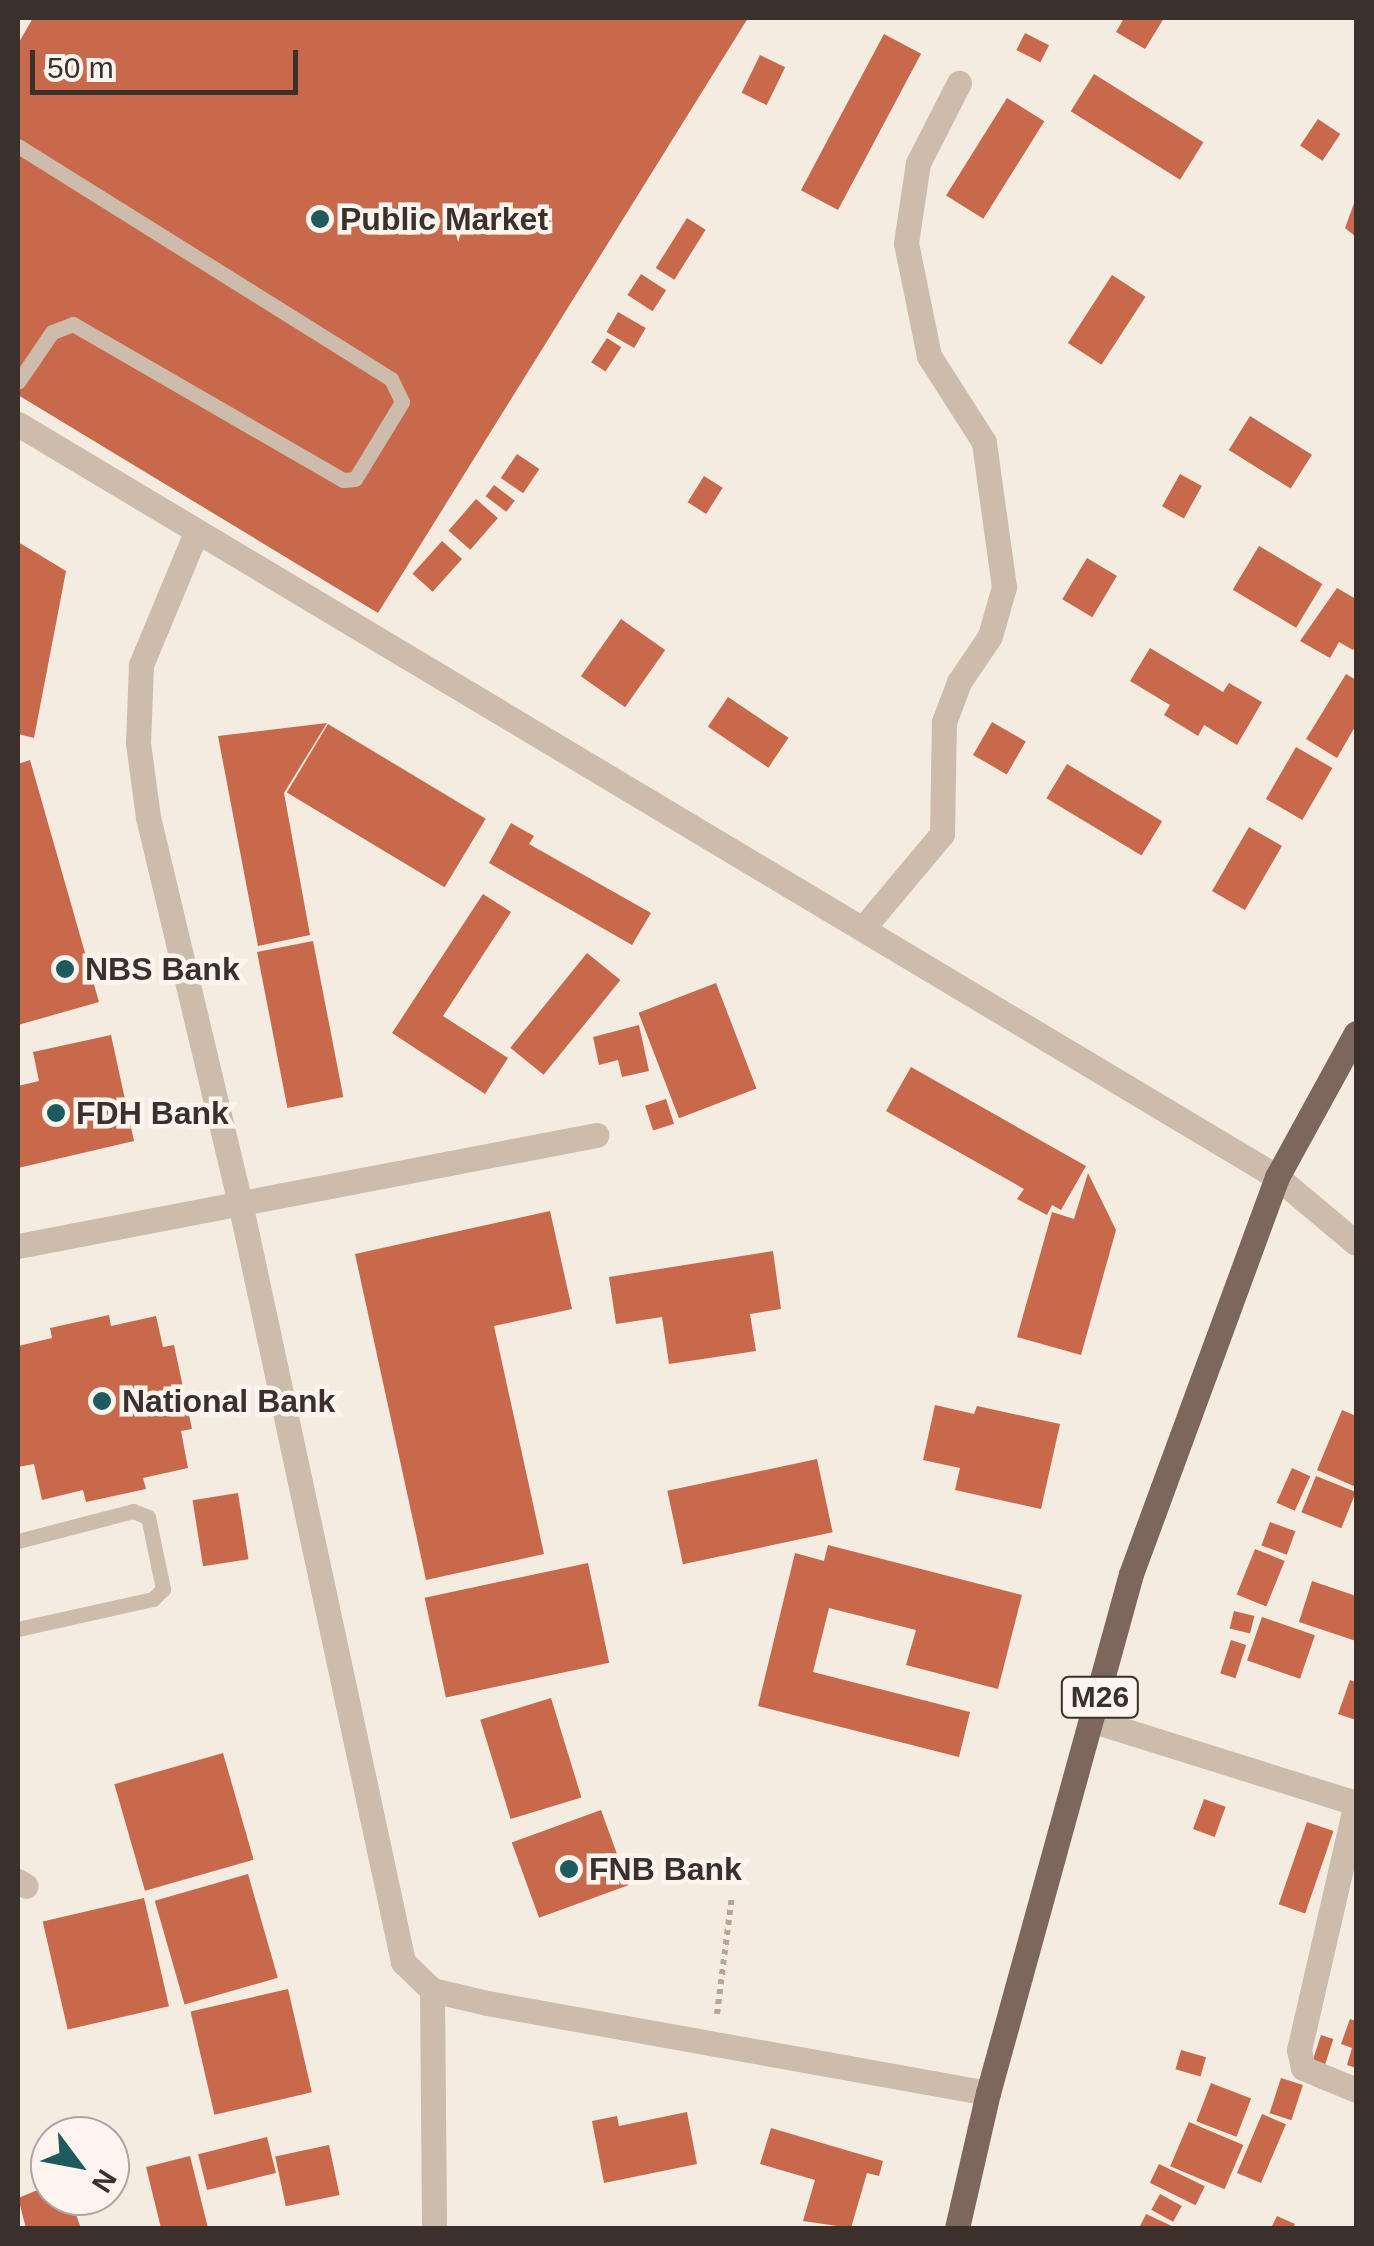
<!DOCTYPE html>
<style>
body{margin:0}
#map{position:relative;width:1374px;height:2246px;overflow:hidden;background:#f4ebe1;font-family:Helvetica,sans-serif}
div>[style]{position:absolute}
.building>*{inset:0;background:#c8694b;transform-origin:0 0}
.path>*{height:6px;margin-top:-3px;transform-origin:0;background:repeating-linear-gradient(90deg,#b9a596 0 5px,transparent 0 10px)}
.service>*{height:15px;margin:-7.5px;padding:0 7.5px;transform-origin:7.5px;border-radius:7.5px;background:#cdbbac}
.minor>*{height:25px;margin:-12.5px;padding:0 12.5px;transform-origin:12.5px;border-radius:12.5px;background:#cdbbac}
.primary>*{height:25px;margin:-12.5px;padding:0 12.5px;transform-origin:12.5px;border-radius:12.5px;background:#7d675c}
.dots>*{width:28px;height:28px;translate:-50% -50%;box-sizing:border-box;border:5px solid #fbf5ee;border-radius:50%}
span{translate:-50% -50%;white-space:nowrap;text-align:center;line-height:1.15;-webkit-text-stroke:9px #fbf5ee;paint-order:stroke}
.shield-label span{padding:2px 8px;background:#fbf5ee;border:2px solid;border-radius:8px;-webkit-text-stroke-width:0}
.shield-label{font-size:30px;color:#3b302b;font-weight:700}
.poi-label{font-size:32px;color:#3b302b;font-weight:700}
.left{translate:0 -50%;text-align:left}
.frame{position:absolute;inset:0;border:20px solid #3b302b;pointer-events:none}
.north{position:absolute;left:30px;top:2116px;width:100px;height:100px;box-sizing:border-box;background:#fbf5ee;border:2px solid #aea6a0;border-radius:50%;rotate:122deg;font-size:28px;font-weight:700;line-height:40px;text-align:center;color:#3b302b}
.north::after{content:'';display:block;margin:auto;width:35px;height:45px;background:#1f5a5e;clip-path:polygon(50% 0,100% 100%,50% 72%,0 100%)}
.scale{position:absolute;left:30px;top:50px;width:268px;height:45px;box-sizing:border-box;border:5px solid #3b302b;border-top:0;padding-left:12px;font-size:30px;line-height:35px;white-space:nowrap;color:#3b302b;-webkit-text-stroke:8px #fbf5ee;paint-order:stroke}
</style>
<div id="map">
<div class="building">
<i style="clip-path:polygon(33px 18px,748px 18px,378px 613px,18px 395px,18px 44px)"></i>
<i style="clip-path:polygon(1124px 18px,1164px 18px,1145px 49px,1116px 32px)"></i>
<i style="left:1025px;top:33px;width:27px;height:19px;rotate:27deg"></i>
<i style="left:884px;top:34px;width:42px;height:177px;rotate:28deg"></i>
<i style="left:760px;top:55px;width:28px;height:42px;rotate:26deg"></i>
<i style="left:1094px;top:74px;width:129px;height:44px;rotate:32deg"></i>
<i style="left:1007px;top:98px;width:44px;height:115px;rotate:32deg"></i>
<i style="left:1318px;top:119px;width:27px;height:32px;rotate:34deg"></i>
<i style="clip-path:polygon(1356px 198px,1356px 237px,1345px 228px)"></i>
<i style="left:687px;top:218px;width:22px;height:59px;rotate:32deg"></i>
<i style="left:641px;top:274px;width:30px;height:25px;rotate:33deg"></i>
<i style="left:1112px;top:275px;width:40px;height:81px;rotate:33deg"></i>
<i style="left:618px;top:312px;width:32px;height:23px;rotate:30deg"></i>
<i style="left:607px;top:338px;width:17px;height:29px;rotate:33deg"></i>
<i style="left:1250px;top:416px;width:73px;height:40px;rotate:32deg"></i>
<i style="left:517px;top:454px;width:27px;height:29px;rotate:34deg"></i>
<i style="left:1180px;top:474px;width:25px;height:37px;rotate:29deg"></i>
<i style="left:704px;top:476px;width:22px;height:31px;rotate:32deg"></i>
<i style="left:494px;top:485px;width:26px;height:14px;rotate:37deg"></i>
<i style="left:476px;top:499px;width:29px;height:42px;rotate:41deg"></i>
<i style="left:442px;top:541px;width:27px;height:44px;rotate:42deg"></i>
<i style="clip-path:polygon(18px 542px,66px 571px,34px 738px,18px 734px)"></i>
<i style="left:1259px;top:546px;width:74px;height:51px;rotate:31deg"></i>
<i style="left:1087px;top:558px;width:35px;height:48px;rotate:31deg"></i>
<i style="clip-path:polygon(1337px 588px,1356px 599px,1356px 645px,1353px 650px,1339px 642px,1330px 658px,1300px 641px)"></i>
<i style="left:621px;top:619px;width:54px;height:70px;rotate:35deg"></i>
<i style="clip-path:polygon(1150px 648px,1223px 692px,1229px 683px,1262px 702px,1237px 745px,1204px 725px,1198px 736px,1164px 715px,1170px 705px,1130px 681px)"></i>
<i style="clip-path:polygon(1346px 674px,1356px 680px,1356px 725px,1337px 758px,1306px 739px)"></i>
<i style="left:728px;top:697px;width:73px;height:36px;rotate:34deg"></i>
<i style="left:992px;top:722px;width:39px;height:38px;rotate:30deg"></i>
<i style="clip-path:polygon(327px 723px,284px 793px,310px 935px,258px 946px,218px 736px)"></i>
<i style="left:328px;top:724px;width:184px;height:80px;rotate:31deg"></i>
<i style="left:1296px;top:747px;width:42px;height:60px;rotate:30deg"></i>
<i style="clip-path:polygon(30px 760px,99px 1002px,18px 1025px,18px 764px)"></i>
<i style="left:1067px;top:764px;width:111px;height:40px;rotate:31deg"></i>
<i style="clip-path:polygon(511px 823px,534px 836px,529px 844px,651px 913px,632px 945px,489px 863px)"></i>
<i style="left:1249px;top:827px;width:38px;height:74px;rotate:30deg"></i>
<i style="clip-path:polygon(483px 894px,511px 912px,443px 1016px,508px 1058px,485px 1094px,392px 1033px)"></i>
<i style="left:313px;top:941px;width:159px;height:57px;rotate:79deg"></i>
<i style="left:587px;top:953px;width:43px;height:122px;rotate:39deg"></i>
<i style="left:716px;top:983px;width:113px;height:83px;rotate:69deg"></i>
<i style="clip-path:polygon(639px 1025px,649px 1071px,622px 1077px,618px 1060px,599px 1065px,593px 1037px)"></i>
<i style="clip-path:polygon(111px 1035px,134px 1141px,18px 1168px,18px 1086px,39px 1081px,33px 1052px)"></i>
<i style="clip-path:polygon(911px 1067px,1086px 1166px,1061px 1210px,1052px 1205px,1047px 1215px,1017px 1199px,1024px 1189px,886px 1111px)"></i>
<i style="left:666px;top:1099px;width:26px;height:22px;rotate:72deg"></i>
<i style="clip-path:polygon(1088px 1173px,1116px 1230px,1081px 1355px,1017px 1337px,1052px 1212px,1074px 1219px)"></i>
<i style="clip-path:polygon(550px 1211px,572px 1309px,494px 1326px,544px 1554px,426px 1580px,355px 1254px)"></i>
<i style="clip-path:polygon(773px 1251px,781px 1309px,750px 1314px,756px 1351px,669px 1364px,662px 1317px,616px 1324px,609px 1277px)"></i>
<i style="clip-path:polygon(109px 1315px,111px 1326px,156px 1316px,163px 1347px,174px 1345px,192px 1429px,181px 1431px,188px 1468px,143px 1478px,146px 1489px,86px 1502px,83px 1490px,42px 1500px,34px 1464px,18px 1467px,18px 1346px,52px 1338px,50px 1328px)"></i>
<i style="clip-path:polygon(935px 1405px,974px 1414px,977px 1406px,1060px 1424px,1041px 1509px,955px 1490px,960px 1468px,923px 1460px)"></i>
<i style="clip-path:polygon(1342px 1410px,1356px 1416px,1356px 1487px,1317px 1470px)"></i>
<i style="left:817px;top:1459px;width:75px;height:153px;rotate:78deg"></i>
<i style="left:1292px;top:1468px;width:20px;height:38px;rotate:24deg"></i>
<i style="left:1316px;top:1476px;width:43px;height:39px;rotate:22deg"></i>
<i style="left:238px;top:1493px;width:67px;height:46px;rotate:81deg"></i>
<i style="left:1270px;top:1522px;width:27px;height:25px;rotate:20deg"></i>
<i style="clip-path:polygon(828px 1545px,1022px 1595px,998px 1689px,906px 1665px,916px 1630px,829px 1608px,813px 1672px,970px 1712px,959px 1757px,758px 1706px,795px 1553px,824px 1561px)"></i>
<i style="left:1255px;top:1549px;width:32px;height:49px;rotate:22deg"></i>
<i style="left:588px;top:1563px;width:102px;height:167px;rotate:78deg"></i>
<i style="clip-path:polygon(1312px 1581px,1356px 1596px,1356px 1641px,1299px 1622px)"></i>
<i style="left:1234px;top:1611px;width:21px;height:18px;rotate:14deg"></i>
<i style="left:1262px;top:1617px;width:56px;height:46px;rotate:19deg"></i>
<i style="left:1231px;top:1640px;width:16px;height:35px;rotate:18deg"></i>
<i style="clip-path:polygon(1350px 1680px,1356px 1682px,1356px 1720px,1338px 1714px)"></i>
<i style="left:551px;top:1698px;width:104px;height:74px;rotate:73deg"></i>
<i style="left:223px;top:1753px;width:111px;height:113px;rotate:74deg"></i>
<i style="left:1204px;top:1799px;width:23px;height:32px;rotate:20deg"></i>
<i style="left:601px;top:1810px;width:80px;height:95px;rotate:70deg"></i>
<i style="left:1307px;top:1822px;width:28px;height:87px;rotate:19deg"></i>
<i style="left:248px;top:1874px;width:108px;height:97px;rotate:74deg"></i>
<i style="left:144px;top:1898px;width:111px;height:104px;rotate:77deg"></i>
<i style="left:288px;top:1989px;width:106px;height:100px;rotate:77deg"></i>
<i style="clip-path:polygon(1350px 2019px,1356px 2021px,1356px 2068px,1347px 2065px,1352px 2048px,1341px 2044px)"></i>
<i style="left:1321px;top:2035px;width:13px;height:30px;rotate:18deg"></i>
<i style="left:1181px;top:2050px;width:26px;height:20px;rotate:16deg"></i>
<i style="left:1281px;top:2078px;width:23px;height:37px;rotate:18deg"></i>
<i style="left:1211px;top:2083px;width:43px;height:41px;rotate:21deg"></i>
<i style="clip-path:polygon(687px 2112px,697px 2164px,604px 2183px,592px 2121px,617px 2116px,619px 2126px)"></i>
<i style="left:1262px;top:2114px;width:26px;height:64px;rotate:23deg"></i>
<i style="left:1189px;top:2122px;width:59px;height:48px;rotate:23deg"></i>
<i style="clip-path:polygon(771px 2128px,883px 2161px,879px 2176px,867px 2173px,851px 2228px,803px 2221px,815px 2180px,760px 2164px)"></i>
<i style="left:267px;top:2137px;width:37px;height:71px;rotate:76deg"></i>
<i style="left:329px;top:2145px;width:51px;height:55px;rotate:78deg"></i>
<i style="clip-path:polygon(190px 2156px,208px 2228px,161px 2228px,146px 2167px)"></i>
<i style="left:1159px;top:2164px;width:51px;height:21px;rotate:26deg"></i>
<i style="clip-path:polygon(50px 2185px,50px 2196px,69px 2196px,81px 2228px,26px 2228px,18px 2198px)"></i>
<i style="left:1160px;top:2194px;width:25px;height:18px;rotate:29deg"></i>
<i style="clip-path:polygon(1146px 2214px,1176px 2228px,1139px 2228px)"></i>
<i style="clip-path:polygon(1277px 2216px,1295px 2224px,1293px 2228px,1271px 2228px)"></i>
</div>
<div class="path">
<i style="left:717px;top:2014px;width:119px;rotate:-82.8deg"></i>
</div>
<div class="service">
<i style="left:18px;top:146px;width:440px;rotate:32deg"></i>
<i style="left:391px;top:379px;width:25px;rotate:64deg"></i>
<i style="left:402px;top:402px;width:90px;rotate:121.4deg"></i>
<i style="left:355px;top:479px;width:12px;rotate:175deg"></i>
<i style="left:343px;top:480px;width:312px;rotate:-150deg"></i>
<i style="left:73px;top:324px;width:22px;rotate:159deg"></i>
<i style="left:52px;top:332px;width:60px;rotate:124.2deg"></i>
<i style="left:18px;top:1541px;width:119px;rotate:-14.6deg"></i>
<i style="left:133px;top:1511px;width:16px;rotate:22deg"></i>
<i style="left:148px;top:1517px;width:74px;rotate:78.2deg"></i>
<i style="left:163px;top:1589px;width:14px;rotate:135deg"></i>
<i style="left:153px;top:1599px;width:138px;rotate:167.5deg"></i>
</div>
<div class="minor">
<i style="left:18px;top:424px;width:1467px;rotate:30.88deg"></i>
<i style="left:1277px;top:1177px;width:103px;rotate:39.9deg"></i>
<i style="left:195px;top:535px;width:141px;rotate:112.6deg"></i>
<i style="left:141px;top:665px;width:78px;rotate:92.2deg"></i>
<i style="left:138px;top:743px;width:75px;rotate:82.3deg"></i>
<i style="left:148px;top:817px;width:392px;rotate:76.6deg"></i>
<i style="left:239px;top:1198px;width:781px;rotate:77.88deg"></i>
<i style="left:403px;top:1962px;width:40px;rotate:44deg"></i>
<i style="left:432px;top:1990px;width:57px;rotate:13.3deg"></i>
<i style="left:487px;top:2003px;width:509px;rotate:10.18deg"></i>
<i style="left:864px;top:927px;width:121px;rotate:-50deg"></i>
<i style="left:942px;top:834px;width:112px;rotate:-89deg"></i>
<i style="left:944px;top:722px;width:43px;rotate:-69.4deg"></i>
<i style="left:959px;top:682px;width:55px;rotate:-56deg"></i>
<i style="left:990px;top:636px;width:51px;rotate:-74.1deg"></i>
<i style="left:1004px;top:587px;width:146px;rotate:-97.9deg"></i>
<i style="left:984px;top:442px;width:102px;rotate:-122.6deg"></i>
<i style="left:929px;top:356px;width:115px;rotate:-101.5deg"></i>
<i style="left:906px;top:243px;width:81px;rotate:-81.5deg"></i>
<i style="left:918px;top:163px;width:90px;rotate:-62.9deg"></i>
<i style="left:18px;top:1246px;width:589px;rotate:-10.87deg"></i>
<i style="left:1094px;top:1721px;width:275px;rotate:17.4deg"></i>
<i style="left:1356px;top:1803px;width:253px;rotate:103deg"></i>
<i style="left:1299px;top:2050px;width:18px;rotate:77deg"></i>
<i style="left:1303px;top:2068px;width:57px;rotate:22.5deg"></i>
<i style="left:18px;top:1881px;width:9px;rotate:32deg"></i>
<i style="left:432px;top:1990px;width:238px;rotate:89.5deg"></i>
</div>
<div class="primary">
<i style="left:957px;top:2228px;width:139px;rotate:-77.1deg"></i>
<i style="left:988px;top:2093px;width:538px;rotate:-74.6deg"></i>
<i style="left:1131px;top:1574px;width:423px;rotate:-69.8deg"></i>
<i style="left:1277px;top:1177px;width:164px;rotate:-61.3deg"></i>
</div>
<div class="dots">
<i style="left:320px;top:219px;background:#1f5a5e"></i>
<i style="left:65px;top:969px;background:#1f5a5e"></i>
<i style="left:56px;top:1113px;background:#1f5a5e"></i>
<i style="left:102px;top:1401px;background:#1f5a5e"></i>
<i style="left:569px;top:1869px;background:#1f5a5e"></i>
</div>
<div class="shield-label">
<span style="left:1100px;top:1697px">M26</span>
</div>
<div class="poi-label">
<span class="left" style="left:340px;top:219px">Public Market</span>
<span class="left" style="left:85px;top:969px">NBS Bank</span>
<span class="left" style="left:76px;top:1113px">FDH Bank</span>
<span class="left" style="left:122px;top:1401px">National Bank</span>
<span class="left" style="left:589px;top:1869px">FNB Bank</span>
</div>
<div class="frame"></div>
<div class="north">N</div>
<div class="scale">50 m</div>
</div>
